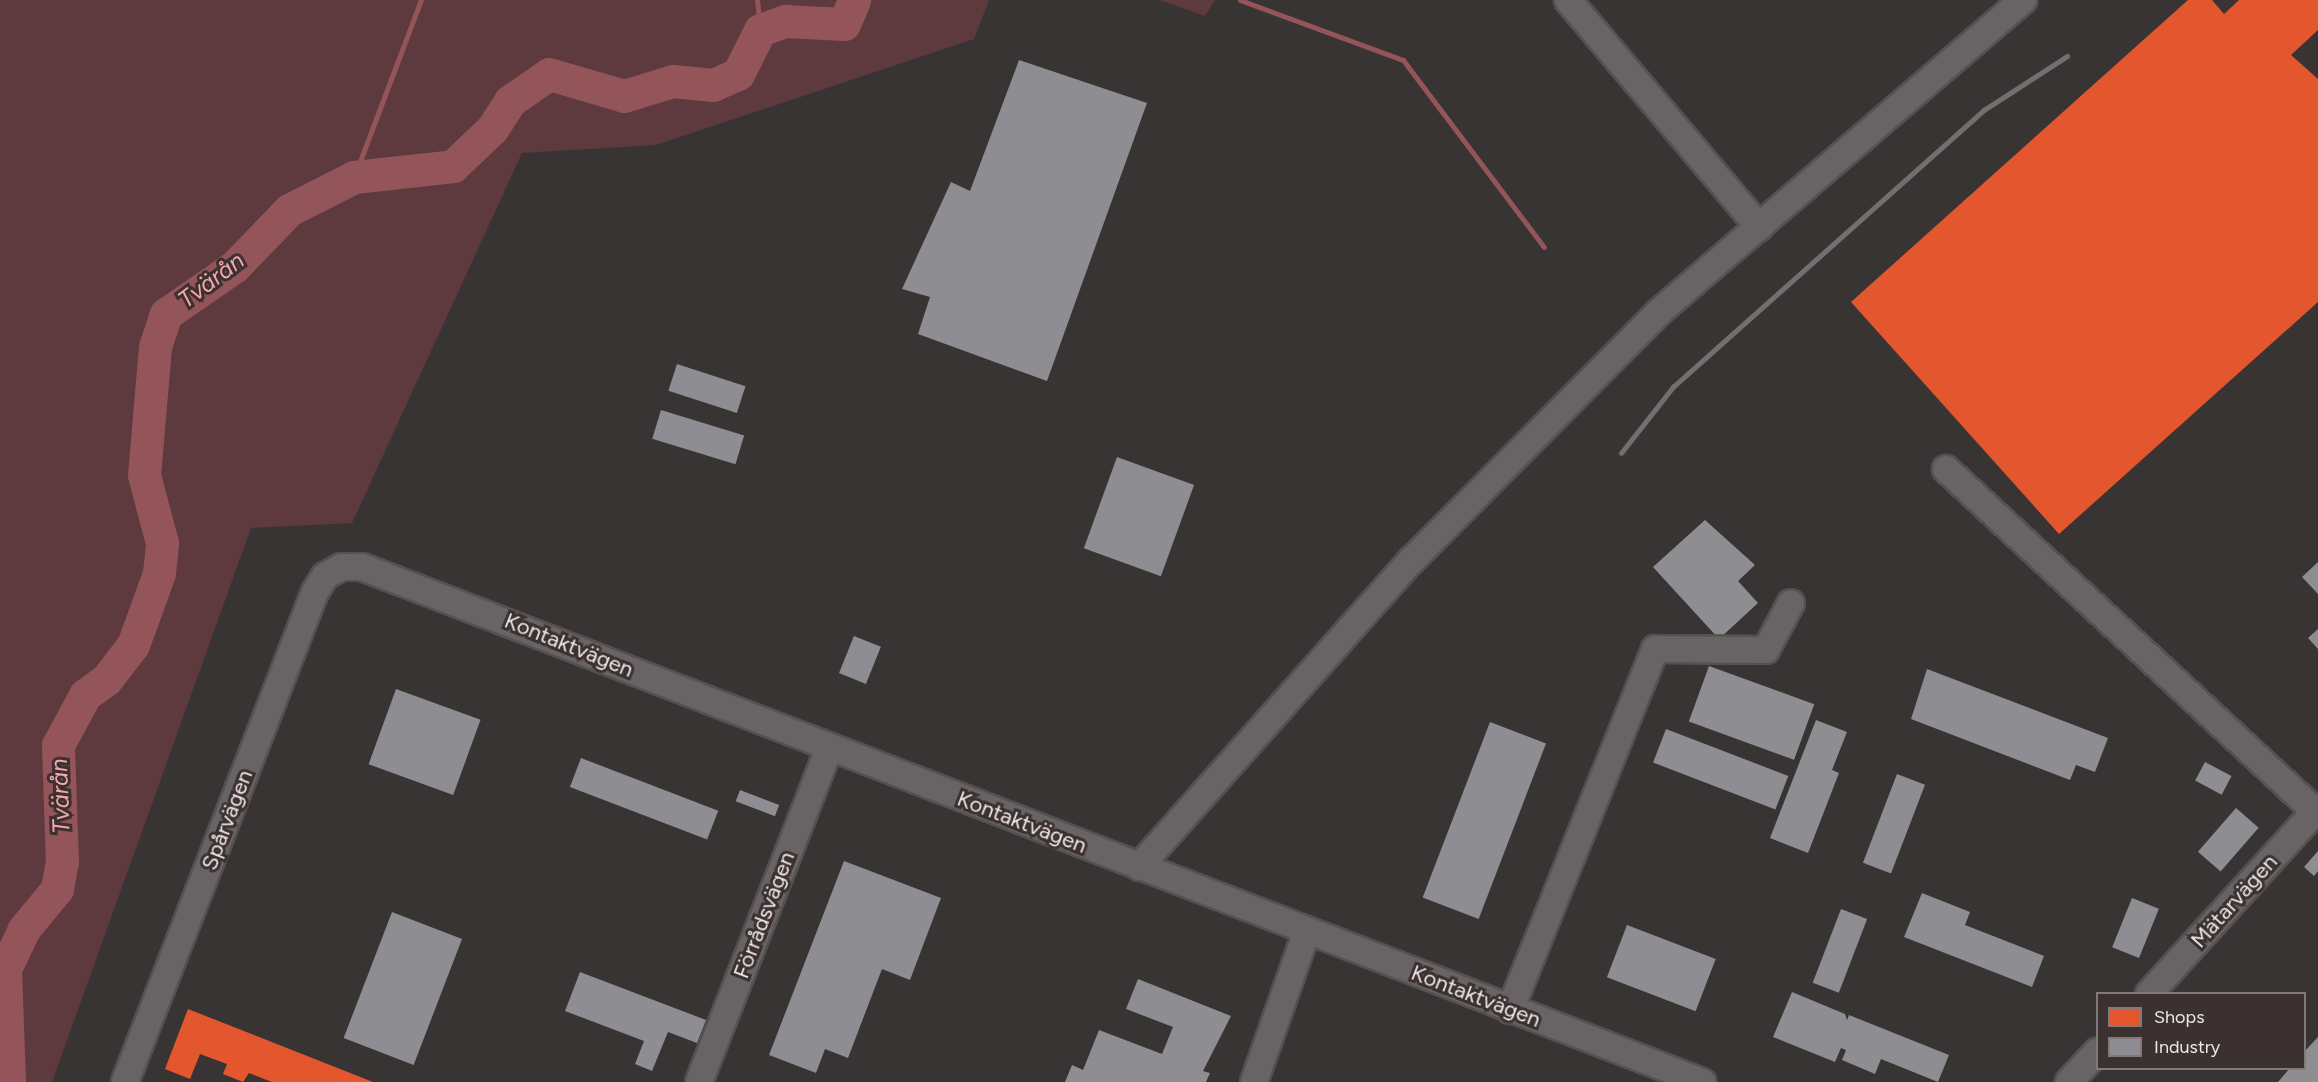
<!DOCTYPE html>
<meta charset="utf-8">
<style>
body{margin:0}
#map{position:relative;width:2318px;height:1082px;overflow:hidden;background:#393434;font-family:Figtree,sans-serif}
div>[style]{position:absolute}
.green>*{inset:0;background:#5e3a3e}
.shops>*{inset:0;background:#e4572e}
.industry>*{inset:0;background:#8d8d92;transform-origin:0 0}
.stream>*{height:5px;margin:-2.5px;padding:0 2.5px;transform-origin:2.5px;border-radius:2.5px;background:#93545a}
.river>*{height:33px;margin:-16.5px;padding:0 16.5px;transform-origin:16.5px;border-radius:16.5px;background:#93545a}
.roads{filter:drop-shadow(2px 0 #565151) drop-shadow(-2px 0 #565151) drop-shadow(0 2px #565151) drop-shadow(0 -2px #565151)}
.minor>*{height:26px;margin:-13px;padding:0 13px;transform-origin:13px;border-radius:13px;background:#686364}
.rail>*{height:4.5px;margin:-2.25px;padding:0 2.25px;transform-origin:2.25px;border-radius:2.25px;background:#726f6f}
span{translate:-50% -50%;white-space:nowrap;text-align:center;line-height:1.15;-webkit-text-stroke:6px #3c3131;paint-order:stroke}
.street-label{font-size:22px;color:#eee6e7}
.water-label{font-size:24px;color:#f8a6ac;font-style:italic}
.legend{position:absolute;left:2096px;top:992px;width:210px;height:78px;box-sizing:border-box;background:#3c3131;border:2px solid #83797a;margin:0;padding:8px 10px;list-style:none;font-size:18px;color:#eee6e7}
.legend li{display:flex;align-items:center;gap:12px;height:30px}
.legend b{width:30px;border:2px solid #83797a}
</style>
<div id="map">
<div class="green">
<i style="clip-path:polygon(0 0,989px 0,974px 39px,656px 145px,522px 153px,352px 523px,251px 528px,52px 1082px,0 1082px)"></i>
<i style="clip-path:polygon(1160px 0,1215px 0,1205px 16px)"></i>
</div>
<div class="shops">
<i style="clip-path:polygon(2188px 0,2212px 0,2224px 14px,2239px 0,2318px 0,2318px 30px,2291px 55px,2318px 79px,2318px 302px,2059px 534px,1851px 302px)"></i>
<i style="clip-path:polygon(188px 1009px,373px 1082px,272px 1082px,249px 1073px,243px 1082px,223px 1074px,227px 1064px,200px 1054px,190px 1079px,165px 1069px)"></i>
</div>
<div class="industry">
<i style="clip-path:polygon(1019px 60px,1147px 103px,1047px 381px,918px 334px,930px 297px,902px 289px,951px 182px,970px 191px)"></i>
<i style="left:677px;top:364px;width:72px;height:28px;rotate:18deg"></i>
<i style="left:661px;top:410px;width:87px;height:30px;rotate:17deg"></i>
<i style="left:1117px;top:457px;width:82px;height:97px;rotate:20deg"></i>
<i style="clip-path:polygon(1705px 520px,1755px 565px,1738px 581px,1758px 603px,1719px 639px,1653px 567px)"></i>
<i style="clip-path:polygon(2318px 562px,2318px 594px,2302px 577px)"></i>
<i style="clip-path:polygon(2318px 629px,2318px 649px,2308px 638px)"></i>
<i style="left:854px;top:636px;width:29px;height:40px;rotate:22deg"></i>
<i style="left:1709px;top:666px;width:112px;height:59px;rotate:20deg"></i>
<i style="clip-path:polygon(1927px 669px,2108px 738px,2095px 772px,2076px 765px,2070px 780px,1911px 719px)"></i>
<i style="left:396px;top:689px;width:90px;height:80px;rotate:20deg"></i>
<i style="clip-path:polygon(1816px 720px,1847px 732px,1832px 770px,1839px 773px,1808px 853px,1770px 838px)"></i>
<i style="left:1490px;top:722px;width:60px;height:188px;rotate:21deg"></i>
<i style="left:1666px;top:729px;width:131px;height:36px;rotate:21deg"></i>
<i style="left:581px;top:758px;width:147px;height:31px;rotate:21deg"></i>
<i style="left:2205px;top:762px;width:30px;height:21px;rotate:28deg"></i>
<i style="left:1897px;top:774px;width:30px;height:95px;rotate:21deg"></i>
<i style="left:740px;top:790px;width:42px;height:12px;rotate:21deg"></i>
<i style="left:2236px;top:808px;width:30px;height:58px;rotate:41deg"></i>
<i style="clip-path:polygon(2318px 851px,2318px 871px,2314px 876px,2304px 867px)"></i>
<i style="clip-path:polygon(844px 861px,941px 898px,910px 980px,882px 969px,848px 1058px,825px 1049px,816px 1073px,769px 1055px)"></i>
<i style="clip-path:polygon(1922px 893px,1970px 912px,1965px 925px,2044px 956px,2032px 987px,1904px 937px)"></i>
<i style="left:2132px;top:898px;width:29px;height:53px;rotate:22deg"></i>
<i style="left:1841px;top:909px;width:28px;height:79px;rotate:21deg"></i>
<i style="left:392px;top:912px;width:75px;height:135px;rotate:21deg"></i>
<i style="left:1627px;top:925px;width:95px;height:56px;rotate:21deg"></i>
<i style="clip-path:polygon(580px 972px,706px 1020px,697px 1043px,668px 1032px,652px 1071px,635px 1064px,644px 1041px,565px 1011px)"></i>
<i style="clip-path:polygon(1138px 979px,1231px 1016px,1203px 1071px,1210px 1073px,1206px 1082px,1065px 1082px,1072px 1065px,1083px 1070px,1099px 1030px,1162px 1054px,1173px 1027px,1126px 1009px)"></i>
<i style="clip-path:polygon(1792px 992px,1845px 1014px,1847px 1020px,1849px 1015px,1949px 1055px,1938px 1082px,1881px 1059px,1875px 1074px,1842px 1060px,1846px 1050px,1841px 1048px,1835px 1062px,1773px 1037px)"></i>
<i style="clip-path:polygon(2318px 1037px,2318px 1082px,2278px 1082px,2290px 1068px,2304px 1068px,2304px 1052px)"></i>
</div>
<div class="stream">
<i style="left:757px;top:0;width:30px;rotate:84deg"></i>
<i style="left:1240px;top:0;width:174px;rotate:20.2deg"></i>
<i style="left:1403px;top:60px;width:234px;rotate:53deg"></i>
<i style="left:354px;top:177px;width:189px;rotate:-69.3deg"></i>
</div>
<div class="river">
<i style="left:9px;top:1082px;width:113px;rotate:-92deg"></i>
<i style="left:5px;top:969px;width:44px;rotate:-64.6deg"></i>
<i style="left:24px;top:929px;width:52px;rotate:-50.5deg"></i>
<i style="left:57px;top:889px;width:27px;rotate:-80deg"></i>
<i style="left:62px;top:862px;width:117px;rotate:-92deg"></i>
<i style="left:58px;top:745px;width:57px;rotate:-61.6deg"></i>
<i style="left:85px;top:695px;width:26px;rotate:-36deg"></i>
<i style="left:106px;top:680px;width:44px;rotate:-52.4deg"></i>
<i style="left:133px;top:645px;width:77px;rotate:-70.1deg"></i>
<i style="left:159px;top:573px;width:30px;rotate:-84deg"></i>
<i style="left:162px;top:543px;width:70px;rotate:-104.8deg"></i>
<i style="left:144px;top:475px;width:128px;rotate:-85.1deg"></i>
<i style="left:155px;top:347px;width:35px;rotate:-72deg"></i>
<i style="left:166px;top:314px;width:83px;rotate:-34.7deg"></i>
<i style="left:234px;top:267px;width:79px;rotate:-46deg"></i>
<i style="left:289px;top:210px;width:73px;rotate:-26.9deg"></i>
<i style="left:354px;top:177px;width:100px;rotate:-6.3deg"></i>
<i style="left:453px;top:166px;width:54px;rotate:-43.5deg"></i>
<i style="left:492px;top:129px;width:33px;rotate:-57deg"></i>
<i style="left:510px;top:101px;width:47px;rotate:-34.7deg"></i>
<i style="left:549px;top:74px;width:78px;rotate:16.3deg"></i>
<i style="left:624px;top:96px;width:51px;rotate:-17deg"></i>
<i style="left:673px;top:81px;width:40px;rotate:5.7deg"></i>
<i style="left:713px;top:85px;width:27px;rotate:-24deg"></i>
<i style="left:738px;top:74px;width:49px;rotate:-63.4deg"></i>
<i style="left:760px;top:30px;width:27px;rotate:-20deg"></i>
<i style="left:785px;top:21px;width:59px;rotate:2.9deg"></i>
<i style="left:844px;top:24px;width:26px;rotate:-67deg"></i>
</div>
<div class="roads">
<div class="minor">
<i style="left:1568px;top:0;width:297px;rotate:49.9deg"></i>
<i style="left:1946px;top:469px;width:503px;rotate:42.83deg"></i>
<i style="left:1139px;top:867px;width:411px;rotate:-48.4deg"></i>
<i style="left:1412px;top:560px;width:349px;rotate:-45.1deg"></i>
<i style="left:1658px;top:313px;width:481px;rotate:-40.6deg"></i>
<i style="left:2149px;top:994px;width:251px;rotate:-47.7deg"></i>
<i style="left:1510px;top:1010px;width:389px;rotate:-68.1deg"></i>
<i style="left:1655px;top:649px;width:111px;rotate:0.5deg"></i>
<i style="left:1766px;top:650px;width:53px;rotate:-62deg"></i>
<i style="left:125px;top:1082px;width:526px;rotate:-68.81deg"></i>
<i style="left:315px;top:592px;width:19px;rotate:-58deg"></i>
<i style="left:325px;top:576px;width:18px;rotate:-29deg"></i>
<i style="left:341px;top:567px;width:21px"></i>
<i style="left:362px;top:567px;width:1436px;rotate:21.02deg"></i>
<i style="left:699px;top:1082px;width:358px;rotate:-68.7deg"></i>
<i style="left:1254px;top:1082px;width:160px;rotate:-70.7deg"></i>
<i style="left:2069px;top:1082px;width:42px;rotate:-46.9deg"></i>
</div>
</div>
<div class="rail">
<i style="left:1621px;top:453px;width:84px;rotate:-51.8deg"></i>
<i style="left:1673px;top:387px;width:416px;rotate:-41.7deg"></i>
<i style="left:1984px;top:110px;width:99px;rotate:-33deg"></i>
</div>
<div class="street-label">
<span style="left:569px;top:645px;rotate:22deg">Kontaktvägen</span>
<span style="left:227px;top:820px;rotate:-69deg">Spårvägen</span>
<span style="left:1022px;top:822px;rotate:21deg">Kontaktvägen</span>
<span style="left:2234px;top:901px;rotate:-48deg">Mätarvägen</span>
<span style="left:764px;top:915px;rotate:-69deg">Förrådsvägen</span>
<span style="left:1476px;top:996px;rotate:21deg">Kontaktvägen</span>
</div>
<div class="water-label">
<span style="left:211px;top:280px;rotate:-37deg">Tvärån</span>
<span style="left:60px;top:796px;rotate:-92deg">Tvärån</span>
</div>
<ul class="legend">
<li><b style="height:16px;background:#e4572e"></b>Shops</li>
<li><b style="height:16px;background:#8d8d92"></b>Industry</li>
</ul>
</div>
